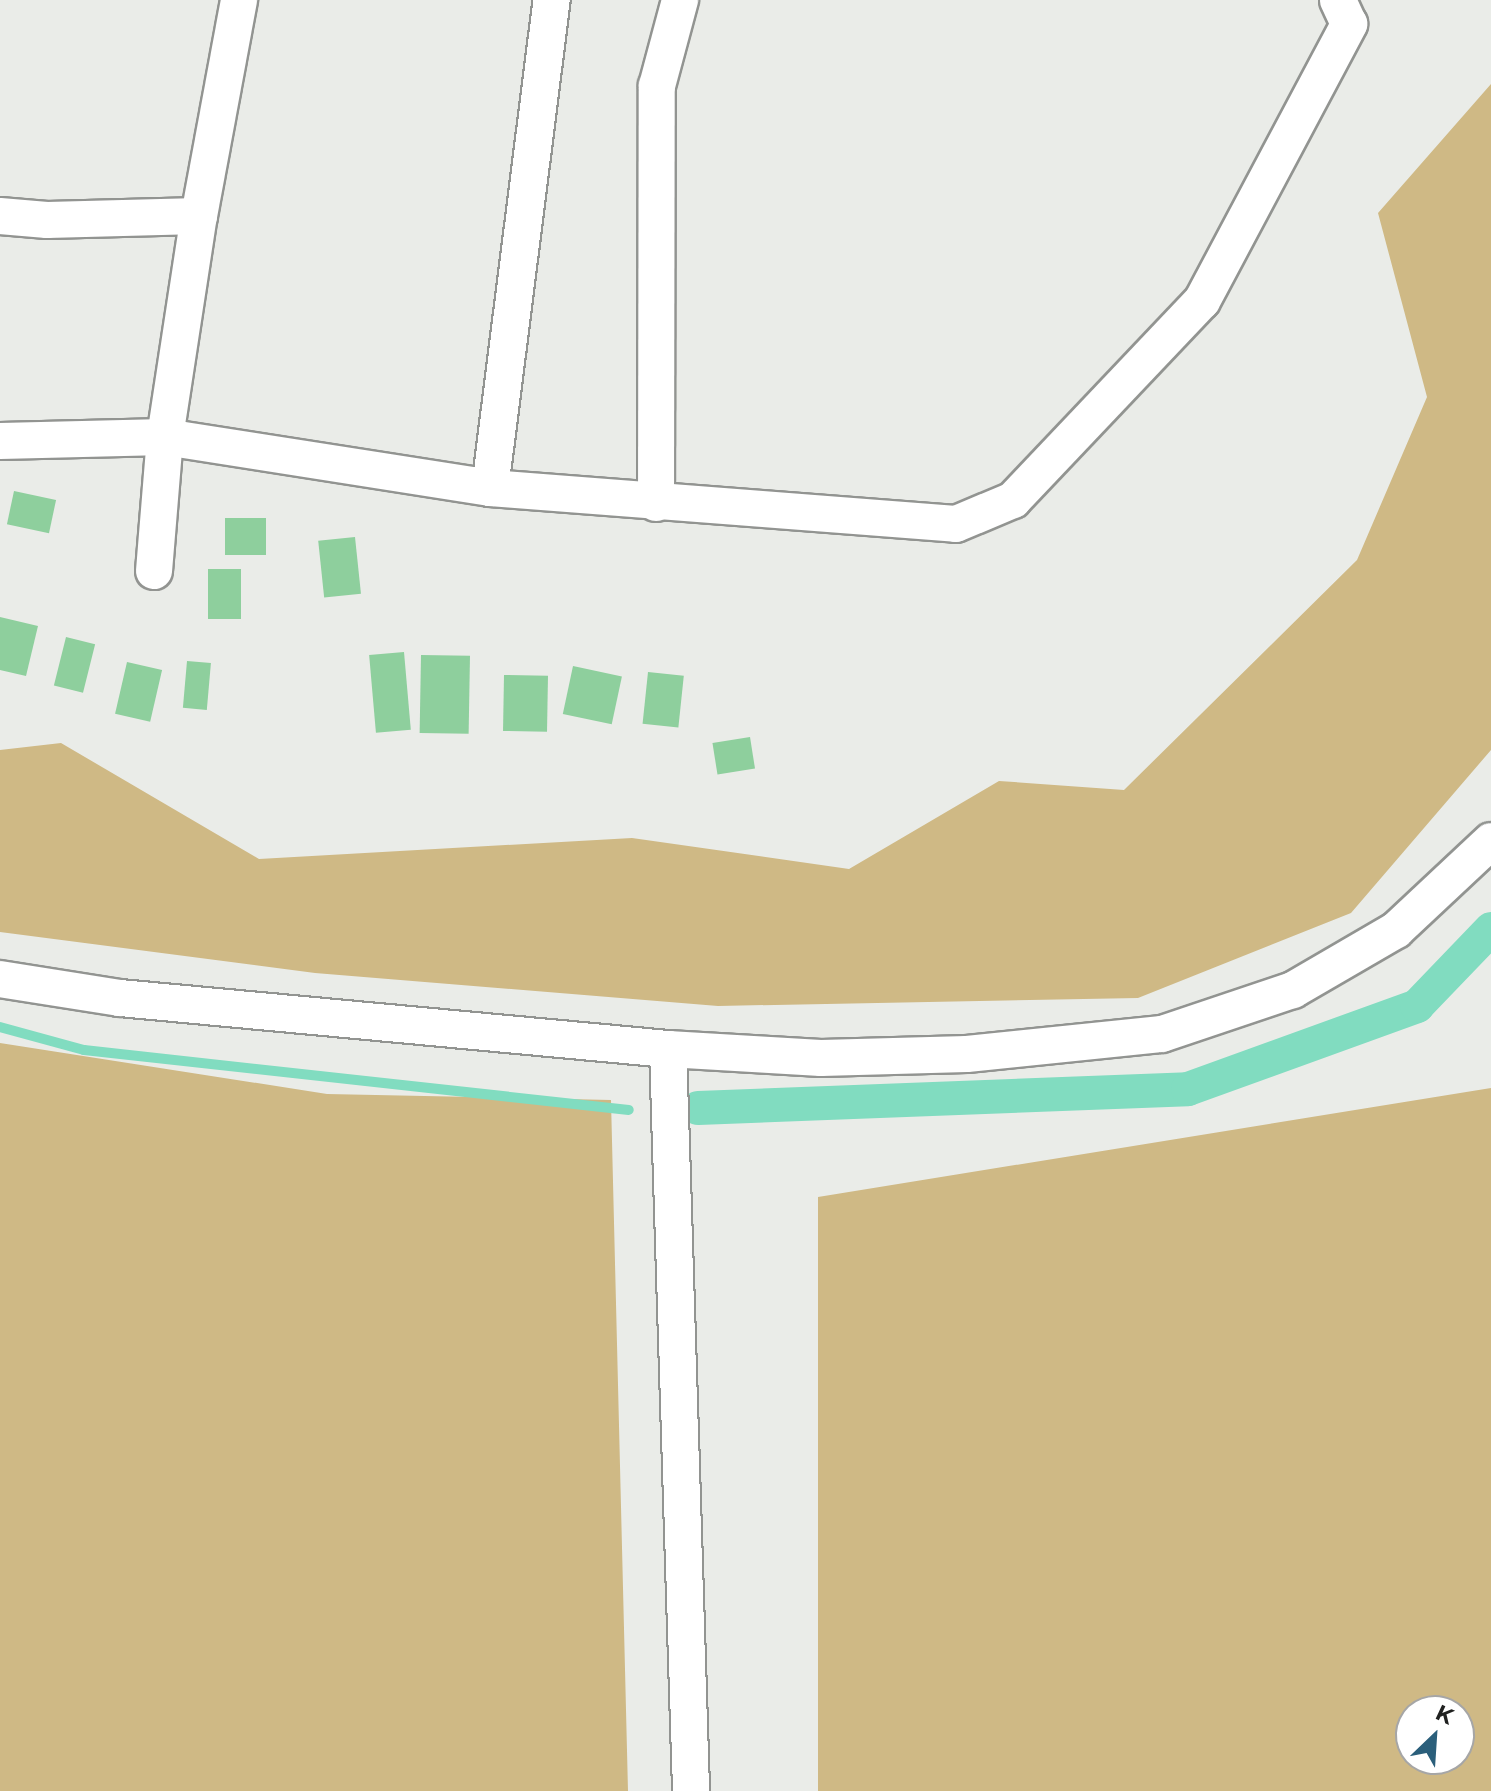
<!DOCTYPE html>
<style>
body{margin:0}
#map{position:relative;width:1491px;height:1791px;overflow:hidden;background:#eaece8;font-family:Montserrat,sans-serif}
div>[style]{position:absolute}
.green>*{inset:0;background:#cfb985}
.stream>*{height:10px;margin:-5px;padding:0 5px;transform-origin:5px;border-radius:5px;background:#81dcc0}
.canal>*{height:34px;margin:-17px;padding:0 17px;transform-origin:17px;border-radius:17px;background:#81dcc0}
.building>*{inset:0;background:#8ecf9d;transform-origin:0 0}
.roads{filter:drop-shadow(2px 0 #929491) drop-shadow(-2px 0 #929491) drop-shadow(0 2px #929491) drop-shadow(0 -2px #929491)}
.minor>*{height:36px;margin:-18px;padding:0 18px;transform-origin:18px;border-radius:18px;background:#fff}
span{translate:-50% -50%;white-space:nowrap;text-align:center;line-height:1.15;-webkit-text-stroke:7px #fff;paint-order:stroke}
.north{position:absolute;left:1395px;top:1695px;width:80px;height:80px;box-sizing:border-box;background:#fff;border:2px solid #a6a6a6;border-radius:50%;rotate:25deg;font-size:22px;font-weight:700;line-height:32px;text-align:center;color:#202120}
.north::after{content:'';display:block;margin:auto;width:28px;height:36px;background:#2b5f7b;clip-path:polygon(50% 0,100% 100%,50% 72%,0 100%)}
</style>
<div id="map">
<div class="green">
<i style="clip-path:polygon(1491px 84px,1491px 750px,1351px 913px,1138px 998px,718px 1006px,315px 973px,0 932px,0 750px,61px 743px,259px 859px,632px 838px,849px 869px,999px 781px,1124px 790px,1357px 560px,1427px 397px,1378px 213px)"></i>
<i style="clip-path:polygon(0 1043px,327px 1094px,611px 1100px,628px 1791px,0 1791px)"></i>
<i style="clip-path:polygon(evenodd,1491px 1088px,1491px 1791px,818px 1791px,818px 1197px,1491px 1088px,1411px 1711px,1459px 1711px,1459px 1759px,1411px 1759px,1411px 1711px)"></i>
</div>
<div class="stream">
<i style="left:0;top:1027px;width:87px;rotate:15.3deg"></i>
<i style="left:84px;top:1050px;width:548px;rotate:6.28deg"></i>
</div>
<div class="canal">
<i style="left:698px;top:1108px;width:490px;rotate:-2.2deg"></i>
<i style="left:1188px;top:1089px;width:244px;rotate:-19.9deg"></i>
<i style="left:1417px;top:1006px;width:107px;rotate:-46.1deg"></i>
</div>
<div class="building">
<i style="left:14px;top:491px;width:43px;height:34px;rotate:12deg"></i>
<i style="left:225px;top:518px;width:41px;height:37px"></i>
<i style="left:355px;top:537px;width:57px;height:37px;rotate:84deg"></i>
<i style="left:208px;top:569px;width:33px;height:50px"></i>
<i style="clip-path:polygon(0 617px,38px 626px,26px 676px,0 670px)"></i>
<i style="left:66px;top:637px;width:30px;height:50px;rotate:14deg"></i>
<i style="left:404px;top:652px;width:78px;height:35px;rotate:85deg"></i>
<i style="left:421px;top:655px;width:49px;height:78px;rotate:1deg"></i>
<i style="left:187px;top:661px;width:24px;height:47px;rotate:5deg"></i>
<i style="left:127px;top:662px;width:36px;height:53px;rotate:13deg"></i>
<i style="left:573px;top:666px;width:50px;height:49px;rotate:12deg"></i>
<i style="left:648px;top:672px;width:36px;height:52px;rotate:6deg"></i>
<i style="left:504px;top:675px;width:44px;height:56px;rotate:1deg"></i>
<i style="left:750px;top:737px;width:32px;height:38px;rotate:81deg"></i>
</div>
<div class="roads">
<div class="minor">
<i style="left:0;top:216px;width:47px;rotate:4.9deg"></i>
<i style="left:47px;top:220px;width:152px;rotate:-1.5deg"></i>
<i style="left:0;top:441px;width:165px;rotate:-1.4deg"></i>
<i style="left:165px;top:437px;width:329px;rotate:8.9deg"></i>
<i style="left:490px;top:488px;width:467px;rotate:4.4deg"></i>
<i style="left:956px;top:524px;width:62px;rotate:-22.8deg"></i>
<i style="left:1013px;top:500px;width:274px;rotate:-46.5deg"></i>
<i style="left:1202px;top:301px;width:314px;rotate:-62deg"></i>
<i style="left:1349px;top:24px;width:26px;rotate:-115deg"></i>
<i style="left:490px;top:488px;width:492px;rotate:-82.8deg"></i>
<i style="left:656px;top:503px;width:417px;rotate:-89.9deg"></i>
<i style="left:657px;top:86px;width:89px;rotate:-75deg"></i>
<i style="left:154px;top:571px;width:134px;rotate:-85.3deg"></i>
<i style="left:165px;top:437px;width:224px;rotate:-81.3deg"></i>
<i style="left:199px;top:216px;width:220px;rotate:-79.5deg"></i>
<i style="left:0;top:979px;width:121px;rotate:9deg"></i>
<i style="left:120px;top:998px;width:550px;rotate:5.32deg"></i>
<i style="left:668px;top:1049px;width:153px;rotate:3.4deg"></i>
<i style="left:821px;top:1058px;width:146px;rotate:-1.6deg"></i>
<i style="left:967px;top:1054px;width:196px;rotate:-5.9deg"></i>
<i style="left:1162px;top:1034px;width:138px;rotate:-18.6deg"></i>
<i style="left:1293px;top:990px;width:119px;rotate:-30.2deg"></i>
<i style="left:1396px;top:930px;width:130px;rotate:-43.1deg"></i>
<i style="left:668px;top:1049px;width:742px;rotate:88.22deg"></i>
</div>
</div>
<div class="north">K</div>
</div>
